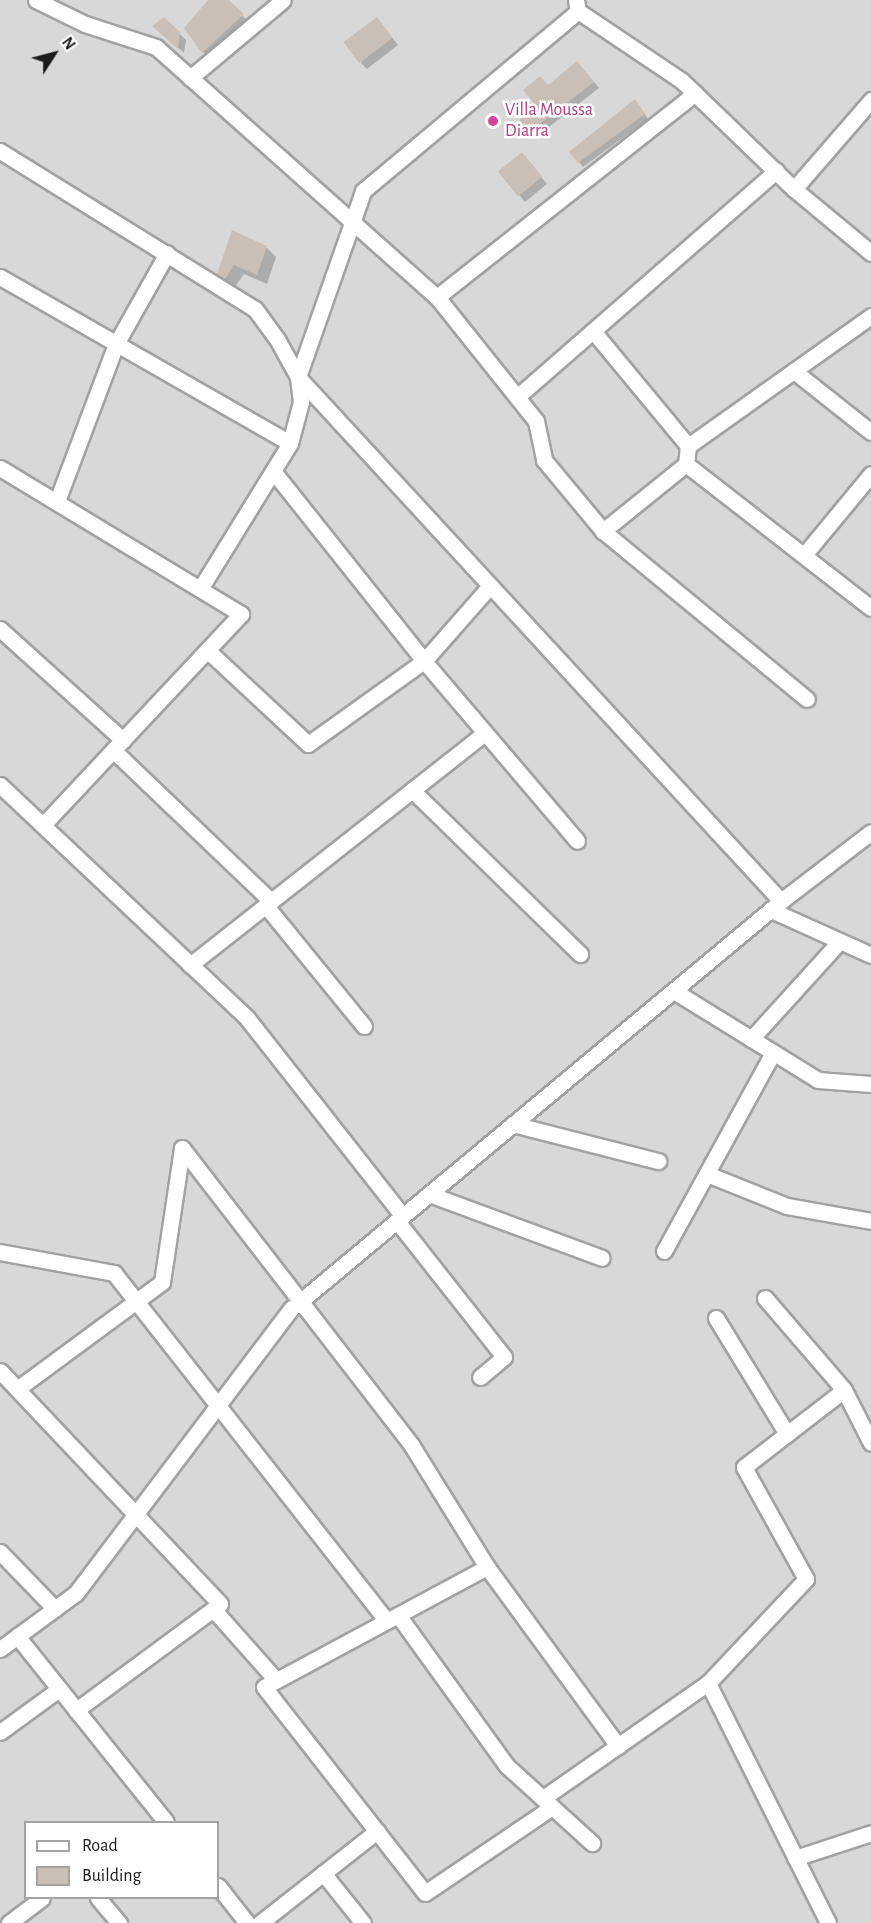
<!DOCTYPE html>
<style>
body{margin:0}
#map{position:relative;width:871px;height:1923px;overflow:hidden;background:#eee9e0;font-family:"Alegreya Sans",sans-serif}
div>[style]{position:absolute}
.residential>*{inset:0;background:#d9d8d8}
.shadow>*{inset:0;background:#0003}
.building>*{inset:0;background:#cabfb6;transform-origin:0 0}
.roads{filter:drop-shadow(2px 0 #a2a2a2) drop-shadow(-2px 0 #a2a2a2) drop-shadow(0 2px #a2a2a2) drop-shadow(0 -2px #a2a2a2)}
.minor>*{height:15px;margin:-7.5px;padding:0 7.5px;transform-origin:7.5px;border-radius:7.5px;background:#fff}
.dots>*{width:16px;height:16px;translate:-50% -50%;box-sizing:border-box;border:3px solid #fff;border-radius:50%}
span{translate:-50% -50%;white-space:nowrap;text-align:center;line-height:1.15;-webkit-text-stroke:5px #fff;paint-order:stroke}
.hotel-label{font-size:18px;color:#b23c85}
.left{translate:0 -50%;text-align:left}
.legend{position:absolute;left:24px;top:1821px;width:195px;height:78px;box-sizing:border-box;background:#fff;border:2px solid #a4a4a4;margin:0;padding:8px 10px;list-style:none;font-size:18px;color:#1b1b1b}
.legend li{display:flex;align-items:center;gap:12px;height:30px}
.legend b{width:30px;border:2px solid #a4a4a4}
.north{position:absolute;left:24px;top:24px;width:60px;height:60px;-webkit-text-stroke:4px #fff;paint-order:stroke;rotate:54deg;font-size:16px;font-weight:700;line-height:24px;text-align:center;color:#1b1b1b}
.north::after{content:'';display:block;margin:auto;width:21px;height:27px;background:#1b1b1b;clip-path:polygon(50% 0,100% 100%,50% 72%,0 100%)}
</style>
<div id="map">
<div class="residential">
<i style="clip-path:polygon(evenodd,0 0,871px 0,871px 1923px,0 1923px,0 0,26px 1822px,218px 1822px,218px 1898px,26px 1898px,26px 1822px)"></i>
</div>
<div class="shadow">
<i style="clip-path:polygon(211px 0,227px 0,249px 22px,209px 58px,203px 52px)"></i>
<i style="clip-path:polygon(164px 19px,186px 40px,184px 53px,160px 32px)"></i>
<i style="clip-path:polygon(383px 26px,398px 45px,367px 69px,361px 63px)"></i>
<i style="clip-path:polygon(583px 69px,599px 88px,536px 137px,530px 131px,549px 86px)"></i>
<i style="clip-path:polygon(639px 105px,648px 119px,583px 167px,579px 162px)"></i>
<i style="clip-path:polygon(528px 160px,547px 184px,525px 202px,500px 171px)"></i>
<i style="clip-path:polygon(233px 232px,266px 247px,276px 257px,267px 284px,244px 274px,235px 287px,219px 274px)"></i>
</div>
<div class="building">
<i style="clip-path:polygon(208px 0,229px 0,244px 14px,202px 53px,184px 28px)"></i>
<i style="clip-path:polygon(164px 17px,180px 32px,178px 49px,152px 26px)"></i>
<i style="left:377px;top:17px;width:26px;height:42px;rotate:53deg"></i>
<i style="clip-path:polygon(577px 61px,594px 82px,529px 132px,519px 120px,536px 106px,523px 90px,540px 76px,548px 85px)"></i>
<i style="clip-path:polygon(635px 99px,645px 114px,578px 163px,569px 152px)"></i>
<i style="left:522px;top:152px;width:32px;height:31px;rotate:51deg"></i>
<i style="clip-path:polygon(232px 230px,267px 246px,257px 275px,234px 265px,225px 279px,217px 274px)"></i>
</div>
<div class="roads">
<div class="minor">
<i style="left:36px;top:0;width:55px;rotate:26.1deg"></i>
<i style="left:85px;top:24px;width:75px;rotate:17.9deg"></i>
<i style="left:156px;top:47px;width:376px;rotate:41.7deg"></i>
<i style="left:437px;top:297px;width:159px;rotate:51.4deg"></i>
<i style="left:536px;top:421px;width:40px;rotate:78deg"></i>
<i style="left:544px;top:460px;width:92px;rotate:50.3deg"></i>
<i style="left:603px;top:531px;width:264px;rotate:39.5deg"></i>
<i style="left:576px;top:0;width:11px;rotate:80deg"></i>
<i style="left:578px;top:11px;width:125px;rotate:33.9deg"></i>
<i style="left:682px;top:81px;width:156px;rotate:44deg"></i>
<i style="left:794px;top:189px;width:100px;rotate:39.7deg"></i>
<i style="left:190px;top:78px;width:121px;rotate:-40deg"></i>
<i style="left:0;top:151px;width:300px;rotate:31.8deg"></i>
<i style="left:255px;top:309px;width:37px;rotate:54deg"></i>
<i style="left:277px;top:339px;width:43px;rotate:61.1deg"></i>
<i style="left:298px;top:377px;width:713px;rotate:47.33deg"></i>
<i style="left:781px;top:901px;width:113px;rotate:-37.5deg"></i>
<i style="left:794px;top:189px;width:118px;rotate:-49.1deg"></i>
<i style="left:0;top:277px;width:334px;rotate:29.8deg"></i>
<i style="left:437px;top:297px;width:329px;rotate:-38.3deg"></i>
<i style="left:593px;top:331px;width:149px;rotate:50.4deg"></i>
<i style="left:688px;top:446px;width:18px;rotate:96deg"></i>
<i style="left:686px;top:464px;width:107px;rotate:141.1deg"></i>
<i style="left:794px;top:371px;width:98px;rotate:38.4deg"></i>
<i style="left:517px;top:397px;width:344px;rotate:-41.1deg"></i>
<i style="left:688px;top:446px;width:224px;rotate:-35.4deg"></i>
<i style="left:686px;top:464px;width:234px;rotate:37.9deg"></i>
<i style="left:0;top:468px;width:282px;rotate:31.2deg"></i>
<i style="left:241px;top:614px;width:289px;rotate:133.2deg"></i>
<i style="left:273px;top:471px;width:243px;rotate:51.5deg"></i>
<i style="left:424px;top:661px;width:236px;rotate:49.6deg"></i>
<i style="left:57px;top:501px;width:168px;rotate:-69.4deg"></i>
<i style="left:116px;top:344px;width:104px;rotate:-60.7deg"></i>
<i style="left:804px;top:555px;width:105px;rotate:-50.4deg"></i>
<i style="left:200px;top:589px;width:172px;rotate:-58.3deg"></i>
<i style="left:290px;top:443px;width:42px;rotate:-75deg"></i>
<i style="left:301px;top:402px;width:25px;rotate:-97deg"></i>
<i style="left:298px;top:377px;width:197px;rotate:-70.7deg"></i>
<i style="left:363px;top:191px;width:280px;rotate:-39.9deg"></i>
<i style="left:0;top:629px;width:166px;rotate:42.1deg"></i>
<i style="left:207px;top:650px;width:138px;rotate:42.9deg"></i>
<i style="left:308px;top:744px;width:143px;rotate:-35.6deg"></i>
<i style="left:424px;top:661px;width:100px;rotate:-48.7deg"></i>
<i style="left:113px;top:750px;width:219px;rotate:43.7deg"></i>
<i style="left:0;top:785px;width:340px;rotate:43.3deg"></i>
<i style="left:247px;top:1018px;width:252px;rotate:51.8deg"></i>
<i style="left:412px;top:790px;width:235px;rotate:44.3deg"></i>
<i style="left:266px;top:906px;width:155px;rotate:50.8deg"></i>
<i style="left:771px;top:910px;width:110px;rotate:24.2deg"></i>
<i style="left:190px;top:965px;width:375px;rotate:-38.2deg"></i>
<i style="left:674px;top:991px;width:169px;rotate:31.7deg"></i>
<i style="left:818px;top:1080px;width:53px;rotate:4.3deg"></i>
<i style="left:751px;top:1039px;width:132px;rotate:-47.8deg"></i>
<i style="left:513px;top:1124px;width:150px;rotate:14.3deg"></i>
<i style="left:182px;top:1148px;width:376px;rotate:52.3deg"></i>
<i style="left:412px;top:1446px;width:142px;rotate:58.2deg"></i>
<i style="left:487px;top:1567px;width:222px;rotate:53.8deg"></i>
<i style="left:707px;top:1174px;width:86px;rotate:21.8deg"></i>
<i style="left:787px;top:1206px;width:85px;rotate:10.1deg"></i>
<i style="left:429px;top:1194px;width:184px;rotate:20.3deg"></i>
<i style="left:397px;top:1221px;width:173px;rotate:51.8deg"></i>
<i style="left:504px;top:1357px;width:31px;rotate:140deg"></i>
<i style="left:664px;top:1251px;width:226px;rotate:-61.2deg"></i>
<i style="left:0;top:1252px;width:116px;rotate:10.4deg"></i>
<i style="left:114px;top:1273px;width:442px;rotate:51.9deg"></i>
<i style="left:765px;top:1298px;width:121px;rotate:49.3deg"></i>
<i style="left:844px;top:1390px;width:59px;rotate:63deg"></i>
<i style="left:716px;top:1318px;width:136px;rotate:58.5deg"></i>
<i style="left:0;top:1371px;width:320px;rotate:46.6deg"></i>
<i style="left:220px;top:1604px;width:179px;rotate:143.6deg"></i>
<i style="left:17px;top:1389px;width:180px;rotate:-36.4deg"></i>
<i style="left:162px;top:1282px;width:135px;rotate:-81.5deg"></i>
<i style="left:0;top:1552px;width:79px;rotate:46deg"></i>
<i style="left:487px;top:1567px;width:253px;rotate:151.7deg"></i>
<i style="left:264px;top:1687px;width:261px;rotate:52deg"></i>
<i style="left:425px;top:1893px;width:153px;rotate:-34.1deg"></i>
<i style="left:213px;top:1609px;width:95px;rotate:48.4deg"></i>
<i style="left:398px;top:1615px;width:186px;rotate:54.2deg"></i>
<i style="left:507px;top:1766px;width:115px;rotate:42.2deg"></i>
<i style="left:17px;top:1636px;width:238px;rotate:51.3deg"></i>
<i style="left:0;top:1649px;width:94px;rotate:-36.4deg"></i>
<i style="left:76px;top:1593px;width:356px;rotate:-52.9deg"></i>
<i style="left:291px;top:1309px;width:638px;rotate:-39.78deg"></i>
<i style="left:708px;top:1683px;width:268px;rotate:63.4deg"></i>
<i style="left:0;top:1732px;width:73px;rotate:-36.1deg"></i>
<i style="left:543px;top:1798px;width:201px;rotate:-34.9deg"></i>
<i style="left:708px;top:1683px;width:143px;rotate:-46.7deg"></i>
<i style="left:806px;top:1579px;width:128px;rotate:-119deg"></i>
<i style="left:744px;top:1467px;width:126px;rotate:-37.6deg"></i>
<i style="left:795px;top:1858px;width:80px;rotate:-18.2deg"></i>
<i style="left:323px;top:1873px;width:64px;rotate:51.3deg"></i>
<i style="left:218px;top:1886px;width:47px;rotate:51.9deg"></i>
<i style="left:98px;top:1898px;width:33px;rotate:50deg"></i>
<i style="left:9px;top:1923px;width:41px;rotate:-37.1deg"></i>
<i style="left:260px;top:1923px;width:149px;rotate:-38.2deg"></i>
</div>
</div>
<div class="dots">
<i style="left:493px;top:121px;background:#d1479c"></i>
</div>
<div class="hotel-label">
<span class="left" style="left:505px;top:121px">Villa Moussa<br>Diarra</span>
</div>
<ul class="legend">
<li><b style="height:8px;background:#fff"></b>Road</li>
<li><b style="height:16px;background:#cabfb6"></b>Building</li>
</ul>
<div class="north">N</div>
</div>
